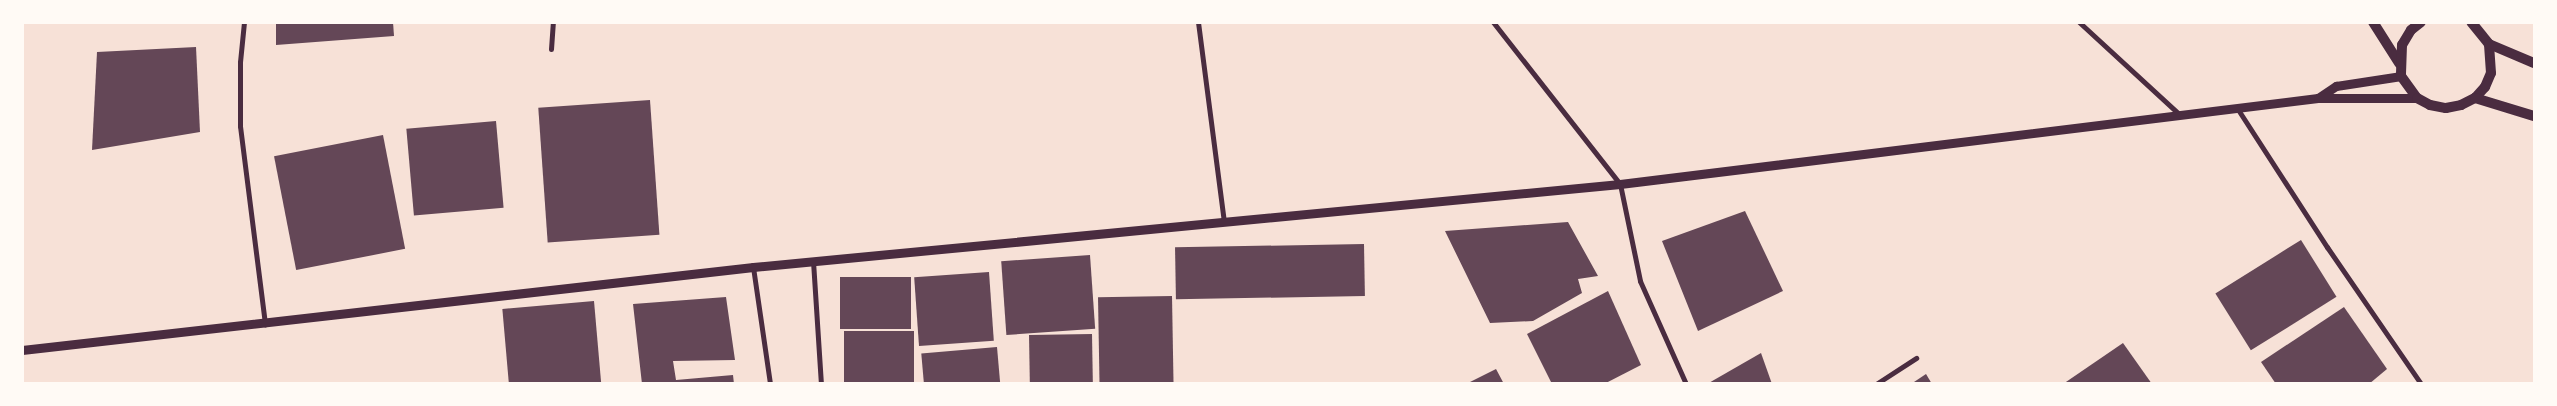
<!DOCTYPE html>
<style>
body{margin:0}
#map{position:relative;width:2557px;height:406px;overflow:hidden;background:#f7e1d7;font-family:"Space Grotesk",sans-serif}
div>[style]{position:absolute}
.building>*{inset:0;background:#644757;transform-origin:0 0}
.minor>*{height:5px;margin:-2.5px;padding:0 2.5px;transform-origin:2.5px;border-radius:2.5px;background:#4a2c40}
.tertiary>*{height:9px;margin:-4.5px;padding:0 4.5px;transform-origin:4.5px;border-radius:4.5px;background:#4a2c40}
.secondary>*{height:10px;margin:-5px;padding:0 5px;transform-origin:5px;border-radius:5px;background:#4a2c40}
span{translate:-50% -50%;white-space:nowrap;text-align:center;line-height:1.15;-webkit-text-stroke:5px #fffaf5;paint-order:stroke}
.frame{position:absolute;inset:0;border:24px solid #fffaf5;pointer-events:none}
</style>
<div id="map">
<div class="building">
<i style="clip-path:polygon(276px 22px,393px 22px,394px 36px,276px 45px)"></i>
<i style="clip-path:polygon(196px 47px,200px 132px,92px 150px,97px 52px)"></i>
<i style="left:650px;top:100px;width:135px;height:112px;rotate:86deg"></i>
<i style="left:496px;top:121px;width:87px;height:90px;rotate:85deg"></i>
<i style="left:383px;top:135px;width:116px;height:111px;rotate:79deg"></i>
<i style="clip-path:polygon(1745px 211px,1783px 291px,1698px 331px,1662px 241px)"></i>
<i style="clip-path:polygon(1568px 222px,1598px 276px,1578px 279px,1582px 293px,1533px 321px,1490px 323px,1445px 231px)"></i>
<i style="left:2301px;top:240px;width:67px;height:101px;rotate:58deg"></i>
<i style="left:1364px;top:244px;width:52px;height:189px;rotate:89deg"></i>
<i style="left:1090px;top:255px;width:74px;height:89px;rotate:86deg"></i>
<i style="left:989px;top:272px;width:69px;height:75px;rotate:86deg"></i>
<i style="left:840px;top:277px;width:71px;height:52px"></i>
<i style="clip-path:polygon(1608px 291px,1641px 365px,1604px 384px,1552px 384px,1527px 334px)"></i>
<i style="left:1172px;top:296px;width:88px;height:74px;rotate:89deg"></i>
<i style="clip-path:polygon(726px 297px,735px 360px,673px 361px,676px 380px,733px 375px,734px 384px,642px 384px,633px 304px)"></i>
<i style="left:594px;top:301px;width:83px;height:92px;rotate:85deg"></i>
<i style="clip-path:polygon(2344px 307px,2387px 369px,2369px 384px,2276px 384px,2261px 362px)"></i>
<i style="left:844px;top:331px;width:70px;height:53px"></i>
<i style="left:1092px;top:334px;width:50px;height:63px;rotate:89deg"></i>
<i style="clip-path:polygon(2123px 343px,2152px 384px,2063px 384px)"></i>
<i style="left:997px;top:347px;width:37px;height:76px;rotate:85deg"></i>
<i style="clip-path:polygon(1761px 353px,1772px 384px,1707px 384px)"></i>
<i style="clip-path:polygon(1496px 369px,1504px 384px,1466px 384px)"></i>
<i style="clip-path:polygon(1926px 374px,1932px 384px,1911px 384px)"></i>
</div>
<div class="minor">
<i style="left:244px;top:22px;width:40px;rotate:95.7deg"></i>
<i style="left:240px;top:62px;width:64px;rotate:90deg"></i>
<i style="left:240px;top:126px;width:200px;rotate:82.8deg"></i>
<i style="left:1198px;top:22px;width:202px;rotate:82.6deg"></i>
<i style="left:1493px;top:22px;width:206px;rotate:51.9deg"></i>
<i style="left:1620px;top:184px;width:99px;rotate:78.3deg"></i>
<i style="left:1640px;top:281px;width:113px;rotate:65.9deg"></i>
<i style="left:2079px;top:22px;width:136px;rotate:42.6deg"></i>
<i style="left:551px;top:49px;width:27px;rotate:-86deg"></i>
<i style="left:2237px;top:108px;width:166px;rotate:57.1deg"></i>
<i style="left:2327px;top:247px;width:166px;rotate:55.5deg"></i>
<i style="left:813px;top:261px;width:123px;rotate:86.3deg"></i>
<i style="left:753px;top:267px;width:118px;rotate:81.7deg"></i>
<i style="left:1876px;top:384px;width:48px;rotate:-33deg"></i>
</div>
<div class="tertiary">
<i style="left:2318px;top:98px;width:22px;rotate:-34deg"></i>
<i style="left:2336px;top:86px;width:66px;rotate:-8.7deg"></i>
<i style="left:22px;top:350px;width:736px;rotate:-6.48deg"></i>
<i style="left:753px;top:267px;width:871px;rotate:-5.47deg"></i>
<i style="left:1620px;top:184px;width:703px;rotate:-7.02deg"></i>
<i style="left:2318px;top:98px;width:99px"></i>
</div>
<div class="secondary">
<i style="left:2373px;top:22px;width:49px;rotate:57.6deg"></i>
<i style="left:2421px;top:22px;width:13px;rotate:141deg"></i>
<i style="left:2411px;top:30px;width:17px;rotate:121deg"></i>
<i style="left:2402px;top:45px;width:31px;rotate:92deg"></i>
<i style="left:2401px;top:76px;width:27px;rotate:54deg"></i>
<i style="left:2417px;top:98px;width:15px;rotate:28deg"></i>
<i style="left:2430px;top:105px;width:16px;rotate:11deg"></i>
<i style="left:2446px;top:108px;width:15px;rotate:-11deg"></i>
<i style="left:2461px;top:105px;width:16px;rotate:-27deg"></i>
<i style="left:2475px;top:98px;width:15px;rotate:-48deg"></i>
<i style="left:2485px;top:87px;width:15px;rotate:-67deg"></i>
<i style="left:2491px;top:73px;width:29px;rotate:-94deg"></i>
<i style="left:2489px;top:44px;width:28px;rotate:-129deg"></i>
<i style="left:2489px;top:44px;width:49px;rotate:22.9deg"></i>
<i style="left:2475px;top:98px;width:62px;rotate:17deg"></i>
</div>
<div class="frame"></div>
</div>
